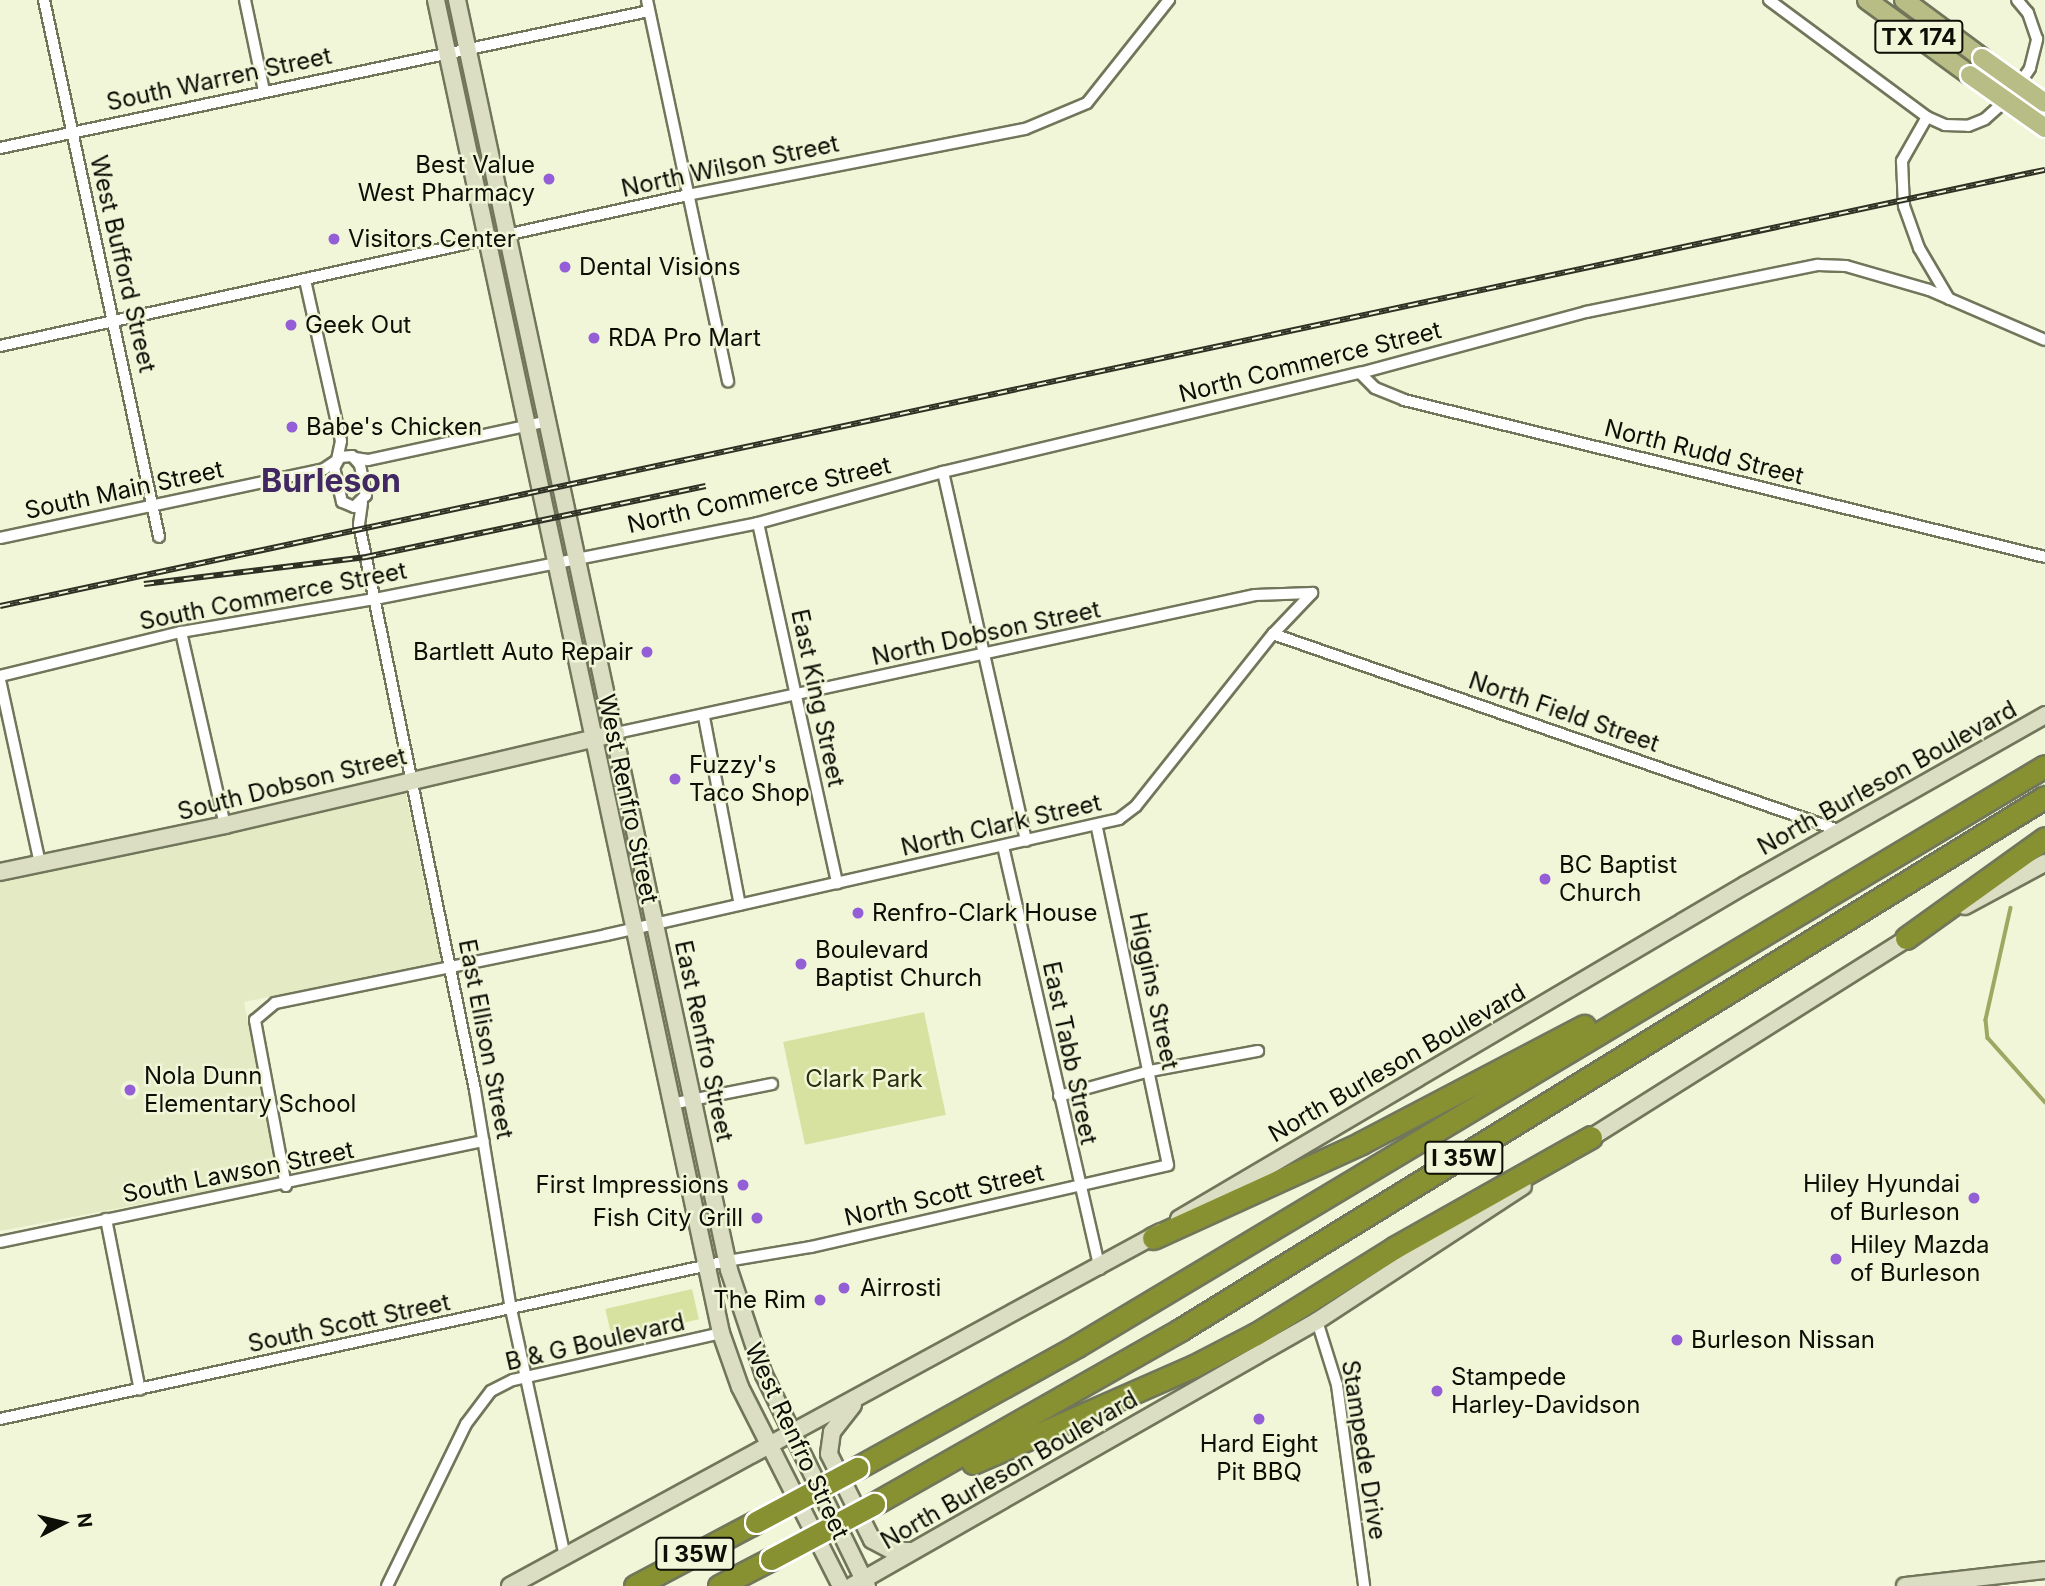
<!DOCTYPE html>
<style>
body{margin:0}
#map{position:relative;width:2045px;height:1586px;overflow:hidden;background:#f1f6d8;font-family:Inter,sans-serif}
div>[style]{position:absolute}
.built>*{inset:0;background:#e3eac4}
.green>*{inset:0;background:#d7e1a0;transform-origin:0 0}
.stream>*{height:3.5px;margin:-1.75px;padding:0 1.75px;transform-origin:1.75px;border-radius:1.75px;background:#9fa862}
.roads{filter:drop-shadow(2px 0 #71765b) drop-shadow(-2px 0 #71765b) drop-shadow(0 2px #71765b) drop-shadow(0 -2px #71765b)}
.street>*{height:10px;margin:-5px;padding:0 5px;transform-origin:5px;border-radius:5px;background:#fff}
.secondary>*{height:16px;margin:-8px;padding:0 8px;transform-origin:8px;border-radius:8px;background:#dbdec2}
.primary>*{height:18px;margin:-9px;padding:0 9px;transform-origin:9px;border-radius:9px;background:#b7bd84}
.highway>*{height:21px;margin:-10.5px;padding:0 10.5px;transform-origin:10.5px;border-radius:10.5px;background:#879132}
.rail>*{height:6px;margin-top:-3px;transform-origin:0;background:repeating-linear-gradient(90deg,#f1f6d8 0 10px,#2f3024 0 20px);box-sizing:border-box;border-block:2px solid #2f3024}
.bridges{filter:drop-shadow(2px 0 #fff) drop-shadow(-2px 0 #fff) drop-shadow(0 2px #fff) drop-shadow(0 -2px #fff)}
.primary-bridge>*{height:18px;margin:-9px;padding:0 9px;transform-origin:9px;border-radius:9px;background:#b7bd84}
.highway-bridge>*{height:21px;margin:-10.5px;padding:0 10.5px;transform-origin:10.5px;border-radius:10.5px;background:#879132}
.dots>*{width:19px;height:19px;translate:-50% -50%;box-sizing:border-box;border:4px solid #f1f6d8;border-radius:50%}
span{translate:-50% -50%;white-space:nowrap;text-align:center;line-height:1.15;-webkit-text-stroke:5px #f1f6d8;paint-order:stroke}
.shield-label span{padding:2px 5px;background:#f1f6d8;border:2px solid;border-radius:5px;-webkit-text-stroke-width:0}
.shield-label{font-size:23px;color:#0d0e05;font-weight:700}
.street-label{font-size:24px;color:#0d0e05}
.poi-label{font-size:24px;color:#0d0e05}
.right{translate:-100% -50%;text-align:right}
.left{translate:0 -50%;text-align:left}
.park-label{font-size:24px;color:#2a2e0f}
.district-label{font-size:32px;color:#412862;font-weight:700}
.north{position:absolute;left:28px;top:1488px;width:70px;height:70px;-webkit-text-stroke:5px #f1f6d8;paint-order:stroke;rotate:83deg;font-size:19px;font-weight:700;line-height:28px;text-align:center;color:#0d0e05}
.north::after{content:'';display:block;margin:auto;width:24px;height:32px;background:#0d0e05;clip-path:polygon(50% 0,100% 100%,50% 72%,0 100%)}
</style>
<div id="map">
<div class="built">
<i style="clip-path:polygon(405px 790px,441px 961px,244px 1002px,277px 1178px,0 1231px,0 879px)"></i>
</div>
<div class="green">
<i style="left:924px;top:1012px;width:105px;height:144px;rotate:78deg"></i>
<i style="left:692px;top:1289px;width:31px;height:89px;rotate:77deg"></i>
</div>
<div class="stream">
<i style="left:2011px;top:908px;width:115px;rotate:102.6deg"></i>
<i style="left:1986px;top:1020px;width:18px;rotate:84deg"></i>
<i style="left:1988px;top:1038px;width:86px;rotate:48.3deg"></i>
</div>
<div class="roads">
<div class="street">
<i style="left:44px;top:0;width:549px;rotate:77.91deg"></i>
<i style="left:245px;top:0;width:93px;rotate:78.2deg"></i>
<i style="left:647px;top:0;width:390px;rotate:78deg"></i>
<i style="left:1769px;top:0;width:197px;rotate:36.5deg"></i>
<i style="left:1927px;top:117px;width:20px;rotate:24deg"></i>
<i style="left:1945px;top:125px;width:23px;rotate:2deg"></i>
<i style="left:1968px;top:126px;width:18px;rotate:-22deg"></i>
<i style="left:1985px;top:119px;width:36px;rotate:-42deg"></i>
<i style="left:2012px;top:95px;width:32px;rotate:-56deg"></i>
<i style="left:2030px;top:68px;width:30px;rotate:-76deg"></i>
<i style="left:2037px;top:39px;width:28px;rotate:-109deg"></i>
<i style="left:2028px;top:13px;width:17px;rotate:-130deg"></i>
<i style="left:1927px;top:117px;width:51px;rotate:119.6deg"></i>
<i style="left:1902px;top:161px;width:45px;rotate:87.5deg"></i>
<i style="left:1904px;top:206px;width:45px;rotate:70.3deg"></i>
<i style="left:1919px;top:248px;width:59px;rotate:59.5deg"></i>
<i style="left:0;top:148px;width:663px;rotate:-11.92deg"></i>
<i style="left:305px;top:280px;width:165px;rotate:77.4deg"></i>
<i style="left:341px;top:441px;width:19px;rotate:102deg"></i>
<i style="left:0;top:346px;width:704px;rotate:-12.38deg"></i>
<i style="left:688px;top:195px;width:343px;rotate:-11.1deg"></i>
<i style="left:1025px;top:129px;width:67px;rotate:-22.8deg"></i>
<i style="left:1087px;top:103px;width:132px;rotate:-51.5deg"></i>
<i style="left:1360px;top:373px;width:21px;rotate:45deg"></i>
<i style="left:1375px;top:388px;width:31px;rotate:22deg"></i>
<i style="left:1404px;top:400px;width:660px;rotate:13.76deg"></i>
<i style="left:352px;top:456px;width:12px;rotate:48deg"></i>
<i style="left:360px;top:465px;width:31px;rotate:79deg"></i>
<i style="left:366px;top:495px;width:17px;rotate:135deg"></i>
<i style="left:354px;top:507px;width:13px;rotate:-157deg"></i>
<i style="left:342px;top:502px;width:35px;rotate:-103deg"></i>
<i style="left:334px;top:468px;width:13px;rotate:-61deg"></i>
<i style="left:340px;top:457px;width:12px;rotate:-5deg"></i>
<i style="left:355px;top:458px;width:13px;rotate:9deg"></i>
<i style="left:368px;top:460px;width:185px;rotate:-12.2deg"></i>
<i style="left:943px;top:472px;width:378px;rotate:77.3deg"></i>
<i style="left:362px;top:503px;width:21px;rotate:98deg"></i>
<i style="left:359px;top:524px;width:578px;rotate:78.42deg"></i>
<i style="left:475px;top:1090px;width:222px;rotate:80.7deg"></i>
<i style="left:511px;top:1309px;width:254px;rotate:77.7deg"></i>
<i style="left:758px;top:523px;width:369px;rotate:77.6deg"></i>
<i style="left:0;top:538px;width:331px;rotate:-12deg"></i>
<i style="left:324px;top:469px;width:14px;rotate:-34deg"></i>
<i style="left:181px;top:632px;width:198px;rotate:77.2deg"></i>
<i style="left:1273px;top:634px;width:601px;rotate:19.13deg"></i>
<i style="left:0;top:676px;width:186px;rotate:-13.7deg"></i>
<i style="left:181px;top:632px;width:197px;rotate:-9.7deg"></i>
<i style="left:375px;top:599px;width:390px;rotate:-11.2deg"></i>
<i style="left:758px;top:523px;width:192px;rotate:-15.4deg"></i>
<i style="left:943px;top:472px;width:429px;rotate:-13.4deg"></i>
<i style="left:1360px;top:373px;width:234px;rotate:-15.1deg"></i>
<i style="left:1586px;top:312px;width:237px;rotate:-11.5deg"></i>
<i style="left:1818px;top:265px;width:28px;rotate:2deg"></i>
<i style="left:1846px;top:266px;width:86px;rotate:16.1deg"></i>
<i style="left:1929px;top:290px;width:126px;rotate:23.3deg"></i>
<i style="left:0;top:680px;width:188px;rotate:77.7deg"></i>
<i style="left:704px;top:717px;width:191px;rotate:79.2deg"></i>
<i style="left:1003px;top:846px;width:434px;rotate:77.1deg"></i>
<i style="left:1059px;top:1096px;width:94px;rotate:-15.4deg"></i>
<i style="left:1150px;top:1071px;width:110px;rotate:-10.5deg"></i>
<i style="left:671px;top:1104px;width:103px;rotate:-11.2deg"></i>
<i style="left:286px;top:1186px;width:169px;rotate:-100.6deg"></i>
<i style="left:255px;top:1020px;width:26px;rotate:-40deg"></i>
<i style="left:275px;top:1003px;width:338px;rotate:-11.6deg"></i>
<i style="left:606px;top:935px;width:526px;rotate:-12.74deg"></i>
<i style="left:1119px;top:819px;width:21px;rotate:-37deg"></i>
<i style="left:1136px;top:806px;width:220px;rotate:-51.5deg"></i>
<i style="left:1273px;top:634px;width:57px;rotate:-46.4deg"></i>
<i style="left:1312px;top:593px;width:57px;rotate:178deg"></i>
<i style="left:1255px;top:595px;width:654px;rotate:167.81deg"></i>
<i style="left:106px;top:1219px;width:174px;rotate:78.8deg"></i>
<i style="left:0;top:1242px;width:494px;rotate:-11.8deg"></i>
<i style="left:1317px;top:1321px;width:67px;rotate:72.6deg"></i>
<i style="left:1337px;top:1385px;width:203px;rotate:82.3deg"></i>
<i style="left:0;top:1419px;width:744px;rotate:-12.26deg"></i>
<i style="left:727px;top:1261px;width:85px;rotate:-9.5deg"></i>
<i style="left:811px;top:1247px;width:366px;rotate:-12.9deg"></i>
<i style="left:1168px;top:1165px;width:345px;rotate:-101.9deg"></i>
<i style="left:387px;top:1586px;width:180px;rotate:-64deg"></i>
<i style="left:466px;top:1424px;width:41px;rotate:-52.9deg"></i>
<i style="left:491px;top:1391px;width:25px;rotate:-27deg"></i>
<i style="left:513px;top:1380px;width:213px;rotate:-12.7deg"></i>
</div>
<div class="secondary">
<i style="left:436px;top:0;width:1363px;rotate:77.93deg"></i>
<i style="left:721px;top:1333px;width:57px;rotate:70.6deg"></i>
<i style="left:740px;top:1387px;width:223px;rotate:63.1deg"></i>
<i style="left:457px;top:0;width:1299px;rotate:77.91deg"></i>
<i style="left:729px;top:1270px;width:111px;rotate:71.6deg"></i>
<i style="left:764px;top:1375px;width:235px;rotate:64deg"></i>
<i style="left:0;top:872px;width:230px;rotate:-11.8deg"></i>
<i style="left:225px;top:825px;width:402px;rotate:-13.2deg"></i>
<i style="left:1965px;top:906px;width:91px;rotate:-28.3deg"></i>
<i style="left:1584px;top:1142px;width:390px;rotate:-32.2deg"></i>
<i style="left:1179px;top:1219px;width:657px;rotate:-30.55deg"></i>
<i style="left:1745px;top:885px;width:345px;rotate:-29.5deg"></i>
<i style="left:853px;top:1405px;width:34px;rotate:128deg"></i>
<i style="left:832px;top:1432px;width:22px;rotate:98deg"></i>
<i style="left:829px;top:1454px;width:96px;rotate:63.4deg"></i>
<i style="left:872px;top:1540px;width:24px;rotate:28deg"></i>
<i style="left:893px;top:1551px;width:17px"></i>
<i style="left:510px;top:1586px;width:741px;rotate:-28.54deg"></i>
<i style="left:852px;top:1586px;width:535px;rotate:-29.68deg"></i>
<i style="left:1317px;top:1321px;width:246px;rotate:-33.2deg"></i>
<i style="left:1905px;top:1586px;width:141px;rotate:-6.5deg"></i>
</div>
<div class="primary">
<i style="left:1867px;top:0;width:127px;rotate:36.1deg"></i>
<i style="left:1904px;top:0;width:97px;rotate:36.6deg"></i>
</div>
<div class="highway">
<i style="left:1906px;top:938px;width:171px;rotate:-35.7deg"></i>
<i style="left:1153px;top:1238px;width:229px;rotate:-24.5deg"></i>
<i style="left:1361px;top:1143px;width:252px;rotate:-27.7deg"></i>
<i style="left:973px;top:1463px;width:241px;rotate:-23.7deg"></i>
<i style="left:1194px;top:1366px;width:70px;rotate:-27.3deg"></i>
<i style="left:1256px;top:1334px;width:163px;rotate:-31.9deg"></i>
<i style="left:1394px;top:1248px;width:226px;rotate:-29.4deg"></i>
<i style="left:857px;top:1468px;width:252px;rotate:-29deg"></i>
<i style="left:1077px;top:1346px;width:1128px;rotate:-30.93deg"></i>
<i style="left:874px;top:1504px;width:352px;rotate:-29.6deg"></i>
<i style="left:1180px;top:1330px;width:1016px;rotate:-31.64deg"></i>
<i style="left:635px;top:1586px;width:137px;rotate:-27.9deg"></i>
<i style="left:719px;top:1586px;width:59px;rotate:-27.4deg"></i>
</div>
</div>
<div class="rail">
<i style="left:144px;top:584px;width:224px;rotate:-6.9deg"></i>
<i style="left:366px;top:557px;width:347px;rotate:-11.8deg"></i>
<i style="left:0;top:606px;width:2091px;rotate:-12.04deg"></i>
</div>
<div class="bridges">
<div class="primary-bridge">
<i style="left:1982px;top:58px;width:77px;rotate:35.5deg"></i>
<i style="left:1970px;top:75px;width:92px;rotate:35.2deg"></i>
</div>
<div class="highway-bridge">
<i style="left:756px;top:1522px;width:115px;rotate:-28.1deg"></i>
<i style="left:771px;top:1559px;width:117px;rotate:-28.1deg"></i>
</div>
</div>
<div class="dots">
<i style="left:549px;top:179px;background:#945ed7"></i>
<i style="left:334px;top:239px;background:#945ed7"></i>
<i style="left:565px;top:267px;background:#945ed7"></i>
<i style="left:291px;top:325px;background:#945ed7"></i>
<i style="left:594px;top:338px;background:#945ed7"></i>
<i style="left:292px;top:427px;background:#945ed7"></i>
<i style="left:647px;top:652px;background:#945ed7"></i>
<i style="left:675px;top:779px;background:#945ed7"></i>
<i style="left:1545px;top:879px;background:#945ed7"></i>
<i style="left:858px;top:913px;background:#945ed7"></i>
<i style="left:801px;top:964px;background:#945ed7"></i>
<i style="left:130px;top:1090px;background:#945ed7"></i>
<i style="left:743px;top:1185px;background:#945ed7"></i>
<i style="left:1974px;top:1198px;background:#945ed7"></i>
<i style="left:757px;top:1218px;background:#945ed7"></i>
<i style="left:1836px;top:1259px;background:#945ed7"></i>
<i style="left:844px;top:1288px;background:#945ed7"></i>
<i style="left:820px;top:1300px;background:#945ed7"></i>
<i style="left:1677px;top:1340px;background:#945ed7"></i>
<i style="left:1437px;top:1391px;background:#945ed7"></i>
<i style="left:1259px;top:1419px;background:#945ed7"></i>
</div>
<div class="shield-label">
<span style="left:1919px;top:37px">TX 174</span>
<span style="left:1464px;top:1158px">I 35W</span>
<span style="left:695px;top:1554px">I 35W</span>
</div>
<div class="street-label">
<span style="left:219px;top:79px;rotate:-12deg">South Warren Street</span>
<span style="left:730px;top:166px;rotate:-12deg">North Wilson Street</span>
<span style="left:123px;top:264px;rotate:77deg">West Bufford Street</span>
<span style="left:1310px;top:362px;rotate:-14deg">North Commerce Street</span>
<span style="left:1704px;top:452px;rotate:14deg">North Rudd Street</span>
<span style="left:124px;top:490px;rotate:-12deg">South Main Street</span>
<span style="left:759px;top:495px;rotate:-13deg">North Commerce Street</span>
<span style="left:273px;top:596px;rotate:-11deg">South Commerce Street</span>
<span style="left:986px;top:633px;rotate:-12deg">North Dobson Street</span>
<span style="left:818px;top:698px;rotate:78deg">East King Street</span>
<span style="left:1564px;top:712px;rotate:19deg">North Field Street</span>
<span style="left:1887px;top:778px;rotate:-29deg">North Burleson Boulevard</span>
<span style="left:292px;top:784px;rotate:-14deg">South Dobson Street</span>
<span style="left:628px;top:799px;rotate:78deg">West Renfro Street</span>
<span style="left:1001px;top:825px;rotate:-13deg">North Clark Street</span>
<span style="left:1154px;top:991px;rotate:78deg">Higgins Street</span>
<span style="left:486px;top:1039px;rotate:79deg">East Ellison Street</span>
<span style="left:704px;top:1041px;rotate:78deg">East Renfro Street</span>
<span style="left:1070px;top:1053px;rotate:78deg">East Tabb Street</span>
<span style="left:1397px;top:1063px;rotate:-30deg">North Burleson Boulevard</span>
<span style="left:238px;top:1172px;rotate:-11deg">South Lawson Street</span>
<span style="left:944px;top:1195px;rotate:-13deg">North Scott Street</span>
<span style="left:349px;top:1323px;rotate:-12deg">South Scott Street</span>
<span style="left:595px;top:1342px;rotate:-13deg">B &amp; G Boulevard</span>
<span style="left:797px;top:1441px;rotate:65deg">West Renfro Street</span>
<span style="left:1364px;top:1450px;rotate:81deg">Stampede Drive</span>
<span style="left:1009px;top:1470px;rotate:-30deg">North Burleson Boulevard</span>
</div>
<div class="poi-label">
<span class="right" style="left:535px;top:179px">Best Value<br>West Pharmacy</span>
<span class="left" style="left:348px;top:239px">Visitors Center</span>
<span class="left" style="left:579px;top:267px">Dental Visions</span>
<span class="left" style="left:305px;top:325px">Geek Out</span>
<span class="left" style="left:608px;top:338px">RDA Pro Mart</span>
<span class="left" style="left:306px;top:427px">Babe's Chicken</span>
<span class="right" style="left:633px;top:652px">Bartlett Auto Repair</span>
<span class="left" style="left:689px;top:779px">Fuzzy's<br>Taco Shop</span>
<span class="left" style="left:1559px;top:879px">BC Baptist<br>Church</span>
<span class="left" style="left:872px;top:913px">Renfro-Clark House</span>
<span class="left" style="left:815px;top:964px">Boulevard<br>Baptist Church</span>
<span class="left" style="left:144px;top:1090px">Nola Dunn<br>Elementary School</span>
<span class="right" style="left:1960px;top:1198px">Hiley Hyundai<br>of Burleson</span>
<span class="right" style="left:729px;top:1185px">First Impressions</span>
<span class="right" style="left:743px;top:1218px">Fish City Grill</span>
<span class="left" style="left:1850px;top:1259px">Hiley Mazda<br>of Burleson</span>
<span class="left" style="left:860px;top:1288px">Airrosti</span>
<span class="right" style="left:806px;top:1300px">The Rim</span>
<span class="left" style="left:1691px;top:1340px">Burleson Nissan</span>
<span class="left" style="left:1451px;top:1391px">Stampede<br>Harley-Davidson</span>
<span style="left:1259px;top:1458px">Hard Eight<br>Pit BBQ</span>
</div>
<div class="park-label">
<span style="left:864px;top:1079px">Clark Park</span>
</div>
<div class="district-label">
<span style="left:331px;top:481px">Burleson</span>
</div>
<div class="north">N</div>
</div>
